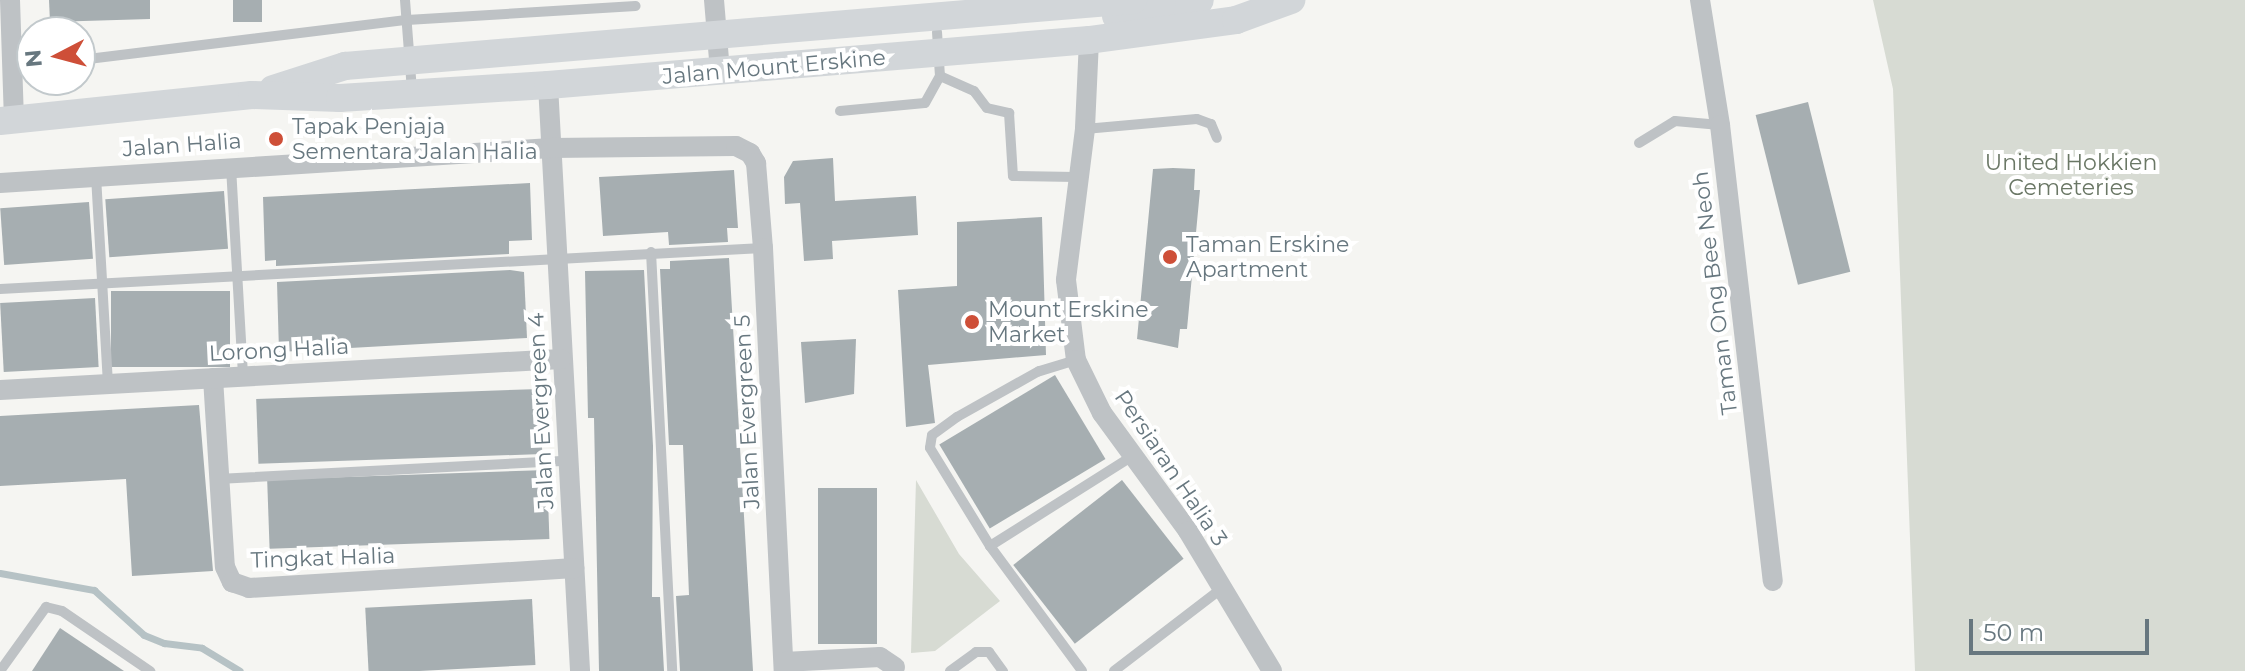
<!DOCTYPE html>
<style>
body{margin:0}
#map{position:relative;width:2245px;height:671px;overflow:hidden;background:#f5f5f2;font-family:Montserrat,sans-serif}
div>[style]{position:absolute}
.green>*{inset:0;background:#d7dbd3}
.stream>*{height:7px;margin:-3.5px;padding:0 3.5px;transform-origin:3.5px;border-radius:3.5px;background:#b6c2c5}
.building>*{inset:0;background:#a6aeb1;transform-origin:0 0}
.service>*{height:10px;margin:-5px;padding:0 5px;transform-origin:5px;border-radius:5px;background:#bec2c5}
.minor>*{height:20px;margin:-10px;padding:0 10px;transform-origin:10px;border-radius:10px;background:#bec2c5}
.secondary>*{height:28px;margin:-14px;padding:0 14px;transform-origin:14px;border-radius:14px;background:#d2d6d9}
.dots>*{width:22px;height:22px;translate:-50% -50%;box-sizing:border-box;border:4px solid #fff;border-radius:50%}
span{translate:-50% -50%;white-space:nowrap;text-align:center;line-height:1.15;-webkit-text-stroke:8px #fff;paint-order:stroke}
.street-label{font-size:22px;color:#67777f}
.poi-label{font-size:22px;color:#67777f}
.left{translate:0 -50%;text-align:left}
.park-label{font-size:22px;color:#6a7765}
.north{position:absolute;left:16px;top:16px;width:80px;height:80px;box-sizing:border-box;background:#fff;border:2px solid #c2c9cc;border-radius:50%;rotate:264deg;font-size:22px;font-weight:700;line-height:32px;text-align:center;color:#67777f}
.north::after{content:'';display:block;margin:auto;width:28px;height:36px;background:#ce4f38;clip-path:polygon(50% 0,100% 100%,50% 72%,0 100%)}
.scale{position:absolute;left:1969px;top:619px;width:180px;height:36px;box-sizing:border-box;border:4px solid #67777f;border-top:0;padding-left:10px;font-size:24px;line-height:28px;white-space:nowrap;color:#67777f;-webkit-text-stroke:6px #fff;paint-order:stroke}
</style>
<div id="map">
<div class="green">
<i style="clip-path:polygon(1873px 0,2245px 0,2245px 671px,1915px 671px,1893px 89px)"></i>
<i style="clip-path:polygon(916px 480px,959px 554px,1000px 601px,935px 651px,911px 653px)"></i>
</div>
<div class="stream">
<i style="left:0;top:573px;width:96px;rotate:10.3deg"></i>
<i style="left:94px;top:590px;width:67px;rotate:42deg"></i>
<i style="left:144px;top:635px;width:22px;rotate:22deg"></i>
<i style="left:164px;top:643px;width:38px;rotate:7deg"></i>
<i style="left:202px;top:648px;width:44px;rotate:31.2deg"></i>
</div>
<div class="building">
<i style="clip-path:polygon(49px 0,150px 0,150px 19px,50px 22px)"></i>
<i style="left:233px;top:0;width:29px;height:22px"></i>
<i style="left:1808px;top:102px;width:175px;height:54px;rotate:76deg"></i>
<i style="clip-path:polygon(833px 158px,835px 201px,916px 196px,918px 235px,832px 241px,833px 259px,804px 261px,800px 203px,785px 204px,784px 177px,793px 161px)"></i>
<i style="clip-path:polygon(1173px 168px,1195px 169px,1194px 190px,1200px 190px,1187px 329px,1180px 329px,1178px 348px,1137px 339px,1153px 169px)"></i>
<i style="clip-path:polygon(734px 170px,738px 228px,727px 228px,728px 242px,669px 245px,668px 232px,603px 236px,599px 177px)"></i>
<i style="clip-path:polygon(530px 183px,532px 240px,509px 241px,509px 254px,276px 266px,276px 260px,265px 261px,263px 197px)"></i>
<i style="left:224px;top:191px;width:58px;height:119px;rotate:86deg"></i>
<i style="left:89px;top:202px;width:57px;height:89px;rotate:86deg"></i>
<i style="clip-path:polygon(1042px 217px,1046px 355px,928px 365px,935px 423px,906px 427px,898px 290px,957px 286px,957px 222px)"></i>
<i style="clip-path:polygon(729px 258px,753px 671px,680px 671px,676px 596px,689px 595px,683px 445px,669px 445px,660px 269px,670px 269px,670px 261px)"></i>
<i style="clip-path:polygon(510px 270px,524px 272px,527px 338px,279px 352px,277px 282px)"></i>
<i style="clip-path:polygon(644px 270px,653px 446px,652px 597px,660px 597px,664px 671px,599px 671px,594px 418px,588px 418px,585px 271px)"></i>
<i style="left:111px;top:291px;width:119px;height:76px"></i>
<i style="left:95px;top:298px;width:69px;height:95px;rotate:87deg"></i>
<i style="clip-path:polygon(856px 339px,854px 394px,805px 403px,801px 342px)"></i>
<i style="left:1055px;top:375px;width:98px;height:135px;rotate:59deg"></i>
<i style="left:540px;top:389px;width:65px;height:284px;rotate:88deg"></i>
<i style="clip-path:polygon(199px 405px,213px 571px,132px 576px,126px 479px,0 486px,0 416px)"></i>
<i style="left:547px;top:470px;width:69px;height:280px;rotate:88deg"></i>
<i style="left:1122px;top:480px;width:100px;height:138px;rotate:52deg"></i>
<i style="left:877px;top:488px;width:156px;height:59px;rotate:90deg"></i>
<i style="left:532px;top:599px;width:66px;height:167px;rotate:87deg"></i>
<i style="clip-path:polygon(60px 628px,124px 671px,32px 671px)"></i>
</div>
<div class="service">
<i style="left:405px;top:0;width:91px;rotate:85.6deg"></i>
<i style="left:80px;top:60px;width:329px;rotate:-7deg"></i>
<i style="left:407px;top:20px;width:229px;rotate:-3.5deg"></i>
<i style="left:10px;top:65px;width:22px;rotate:-5deg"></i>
<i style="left:940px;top:76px;width:37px;rotate:24deg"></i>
<i style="left:974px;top:91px;width:21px;rotate:53deg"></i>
<i style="left:987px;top:108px;width:23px;rotate:13deg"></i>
<i style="left:1009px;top:113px;width:63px;rotate:86.4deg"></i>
<i style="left:1013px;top:176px;width:63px;rotate:0.9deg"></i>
<i style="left:840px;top:111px;width:85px;rotate:-5.4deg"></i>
<i style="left:925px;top:103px;width:31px;rotate:-61deg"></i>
<i style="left:940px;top:76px;width:44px;rotate:-93.9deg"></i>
<i style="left:1085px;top:129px;width:112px;rotate:-5.1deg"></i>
<i style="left:1197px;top:119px;width:15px;rotate:20deg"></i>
<i style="left:1211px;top:124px;width:15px;rotate:67deg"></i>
<i style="left:1639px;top:143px;width:42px;rotate:-31.4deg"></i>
<i style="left:1675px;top:121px;width:45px;rotate:5.1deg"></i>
<i style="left:231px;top:167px;width:209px;rotate:86.7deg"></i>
<i style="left:96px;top:176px;width:208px;rotate:86.7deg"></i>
<i style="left:651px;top:252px;width:420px;rotate:87.1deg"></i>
<i style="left:0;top:289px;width:764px;rotate:-3.08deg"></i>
<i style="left:1076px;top:360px;width:39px;rotate:163deg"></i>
<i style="left:1039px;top:371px;width:94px;rotate:150.7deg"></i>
<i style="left:957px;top:417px;width:31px;rotate:144deg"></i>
<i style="left:932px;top:435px;width:13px;rotate:99deg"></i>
<i style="left:930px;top:448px;width:115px;rotate:58.5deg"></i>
<i style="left:990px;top:546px;width:155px;rotate:53.6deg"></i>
<i style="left:218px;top:479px;width:349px;rotate:-3deg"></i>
<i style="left:990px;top:546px;width:170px;rotate:-32.3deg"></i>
<i style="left:0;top:671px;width:79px;rotate:-54.3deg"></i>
<i style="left:46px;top:607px;width:16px;rotate:14deg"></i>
<i style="left:62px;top:611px;width:107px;rotate:34.3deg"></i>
<i style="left:950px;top:671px;width:32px;rotate:-36deg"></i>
<i style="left:976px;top:652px;width:13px"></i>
<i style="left:989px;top:652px;width:24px;rotate:54deg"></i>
<i style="left:1114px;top:671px;width:136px;rotate:-37.5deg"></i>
</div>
<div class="minor">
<i style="left:10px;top:0;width:120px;rotate:88.1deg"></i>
<i style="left:714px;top:0;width:71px;rotate:85.2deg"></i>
<i style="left:1700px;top:0;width:127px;rotate:80.9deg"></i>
<i style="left:1720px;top:125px;width:459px;rotate:83.4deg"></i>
<i style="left:1089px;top:40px;width:89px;rotate:92.6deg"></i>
<i style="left:1085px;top:129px;width:152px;rotate:97.2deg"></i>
<i style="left:1066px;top:280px;width:81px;rotate:82.9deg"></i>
<i style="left:1076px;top:360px;width:59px;rotate:63.9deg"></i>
<i style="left:1102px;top:413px;width:146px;rotate:53.9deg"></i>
<i style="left:1188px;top:531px;width:163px;rotate:59deg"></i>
<i style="left:548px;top:85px;width:587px;rotate:86.87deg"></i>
<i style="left:0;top:183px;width:552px;rotate:-3.63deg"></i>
<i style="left:551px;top:148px;width:185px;rotate:-0.6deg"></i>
<i style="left:736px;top:146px;width:16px;rotate:27deg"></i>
<i style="left:750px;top:153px;width:12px;rotate:59deg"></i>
<i style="left:756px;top:163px;width:85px;rotate:85.3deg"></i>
<i style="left:763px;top:248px;width:424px;rotate:87.2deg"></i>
<i style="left:213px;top:378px;width:189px;rotate:86.4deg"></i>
<i style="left:225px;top:567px;width:17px;rotate:65deg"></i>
<i style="left:232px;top:582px;width:18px;rotate:19deg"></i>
<i style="left:249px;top:588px;width:326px;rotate:-3.5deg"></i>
<i style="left:0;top:390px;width:562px;rotate:-3.16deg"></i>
<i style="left:784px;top:662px;width:96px;rotate:-3deg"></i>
<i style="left:880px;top:657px;width:18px;rotate:34deg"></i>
</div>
<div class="secondary">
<i style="left:1144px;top:0;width:19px;rotate:16deg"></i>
<i style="left:1162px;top:5px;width:38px;rotate:-7deg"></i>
<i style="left:1116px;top:16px;width:47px;rotate:-13.4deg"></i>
<i style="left:273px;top:89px;width:76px;rotate:-17.7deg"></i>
<i style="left:345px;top:66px;width:791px;rotate:-4.79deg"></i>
<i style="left:0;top:121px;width:253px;rotate:-5.9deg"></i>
<i style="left:252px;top:95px;width:88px;rotate:2deg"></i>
<i style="left:340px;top:98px;width:208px;rotate:-3.6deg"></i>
<i style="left:548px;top:85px;width:543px;rotate:-4.75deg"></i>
<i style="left:1089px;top:40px;width:148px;rotate:-7.7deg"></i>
<i style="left:1236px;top:20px;width:59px;rotate:-20deg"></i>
</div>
<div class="dots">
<i style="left:276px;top:139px;background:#ce4f38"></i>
<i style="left:1170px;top:257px;background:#ce4f38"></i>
<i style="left:972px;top:322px;background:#ce4f38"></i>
</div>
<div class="street-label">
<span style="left:774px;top:67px;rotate:-5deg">Jalan Mount Erskine</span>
<span style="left:182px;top:145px;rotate:-4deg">Jalan Halia</span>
<span style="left:1715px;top:293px;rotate:-97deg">Taman Ong Bee Neoh</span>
<span style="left:279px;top:350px;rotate:-3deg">Lorong Halia</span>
<span style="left:541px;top:411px;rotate:-93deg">Jalan Evergreen 4</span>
<span style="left:747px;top:412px;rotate:-93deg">Jalan Evergreen 5</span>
<span style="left:1171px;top:468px;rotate:56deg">Persiaran Halia 3</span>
<span style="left:323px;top:558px;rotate:-2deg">Tingkat Halia</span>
</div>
<div class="poi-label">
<span class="left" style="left:292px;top:139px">Tapak Penjaja<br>Sementara Jalan Halia</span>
<span class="left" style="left:1186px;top:257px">Taman Erskine<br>Apartment</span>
<span class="left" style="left:988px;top:322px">Mount Erskine<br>Market</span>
</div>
<div class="park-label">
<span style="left:2071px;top:175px">United Hokkien<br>Cemeteries</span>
</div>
<div class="north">N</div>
<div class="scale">50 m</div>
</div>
